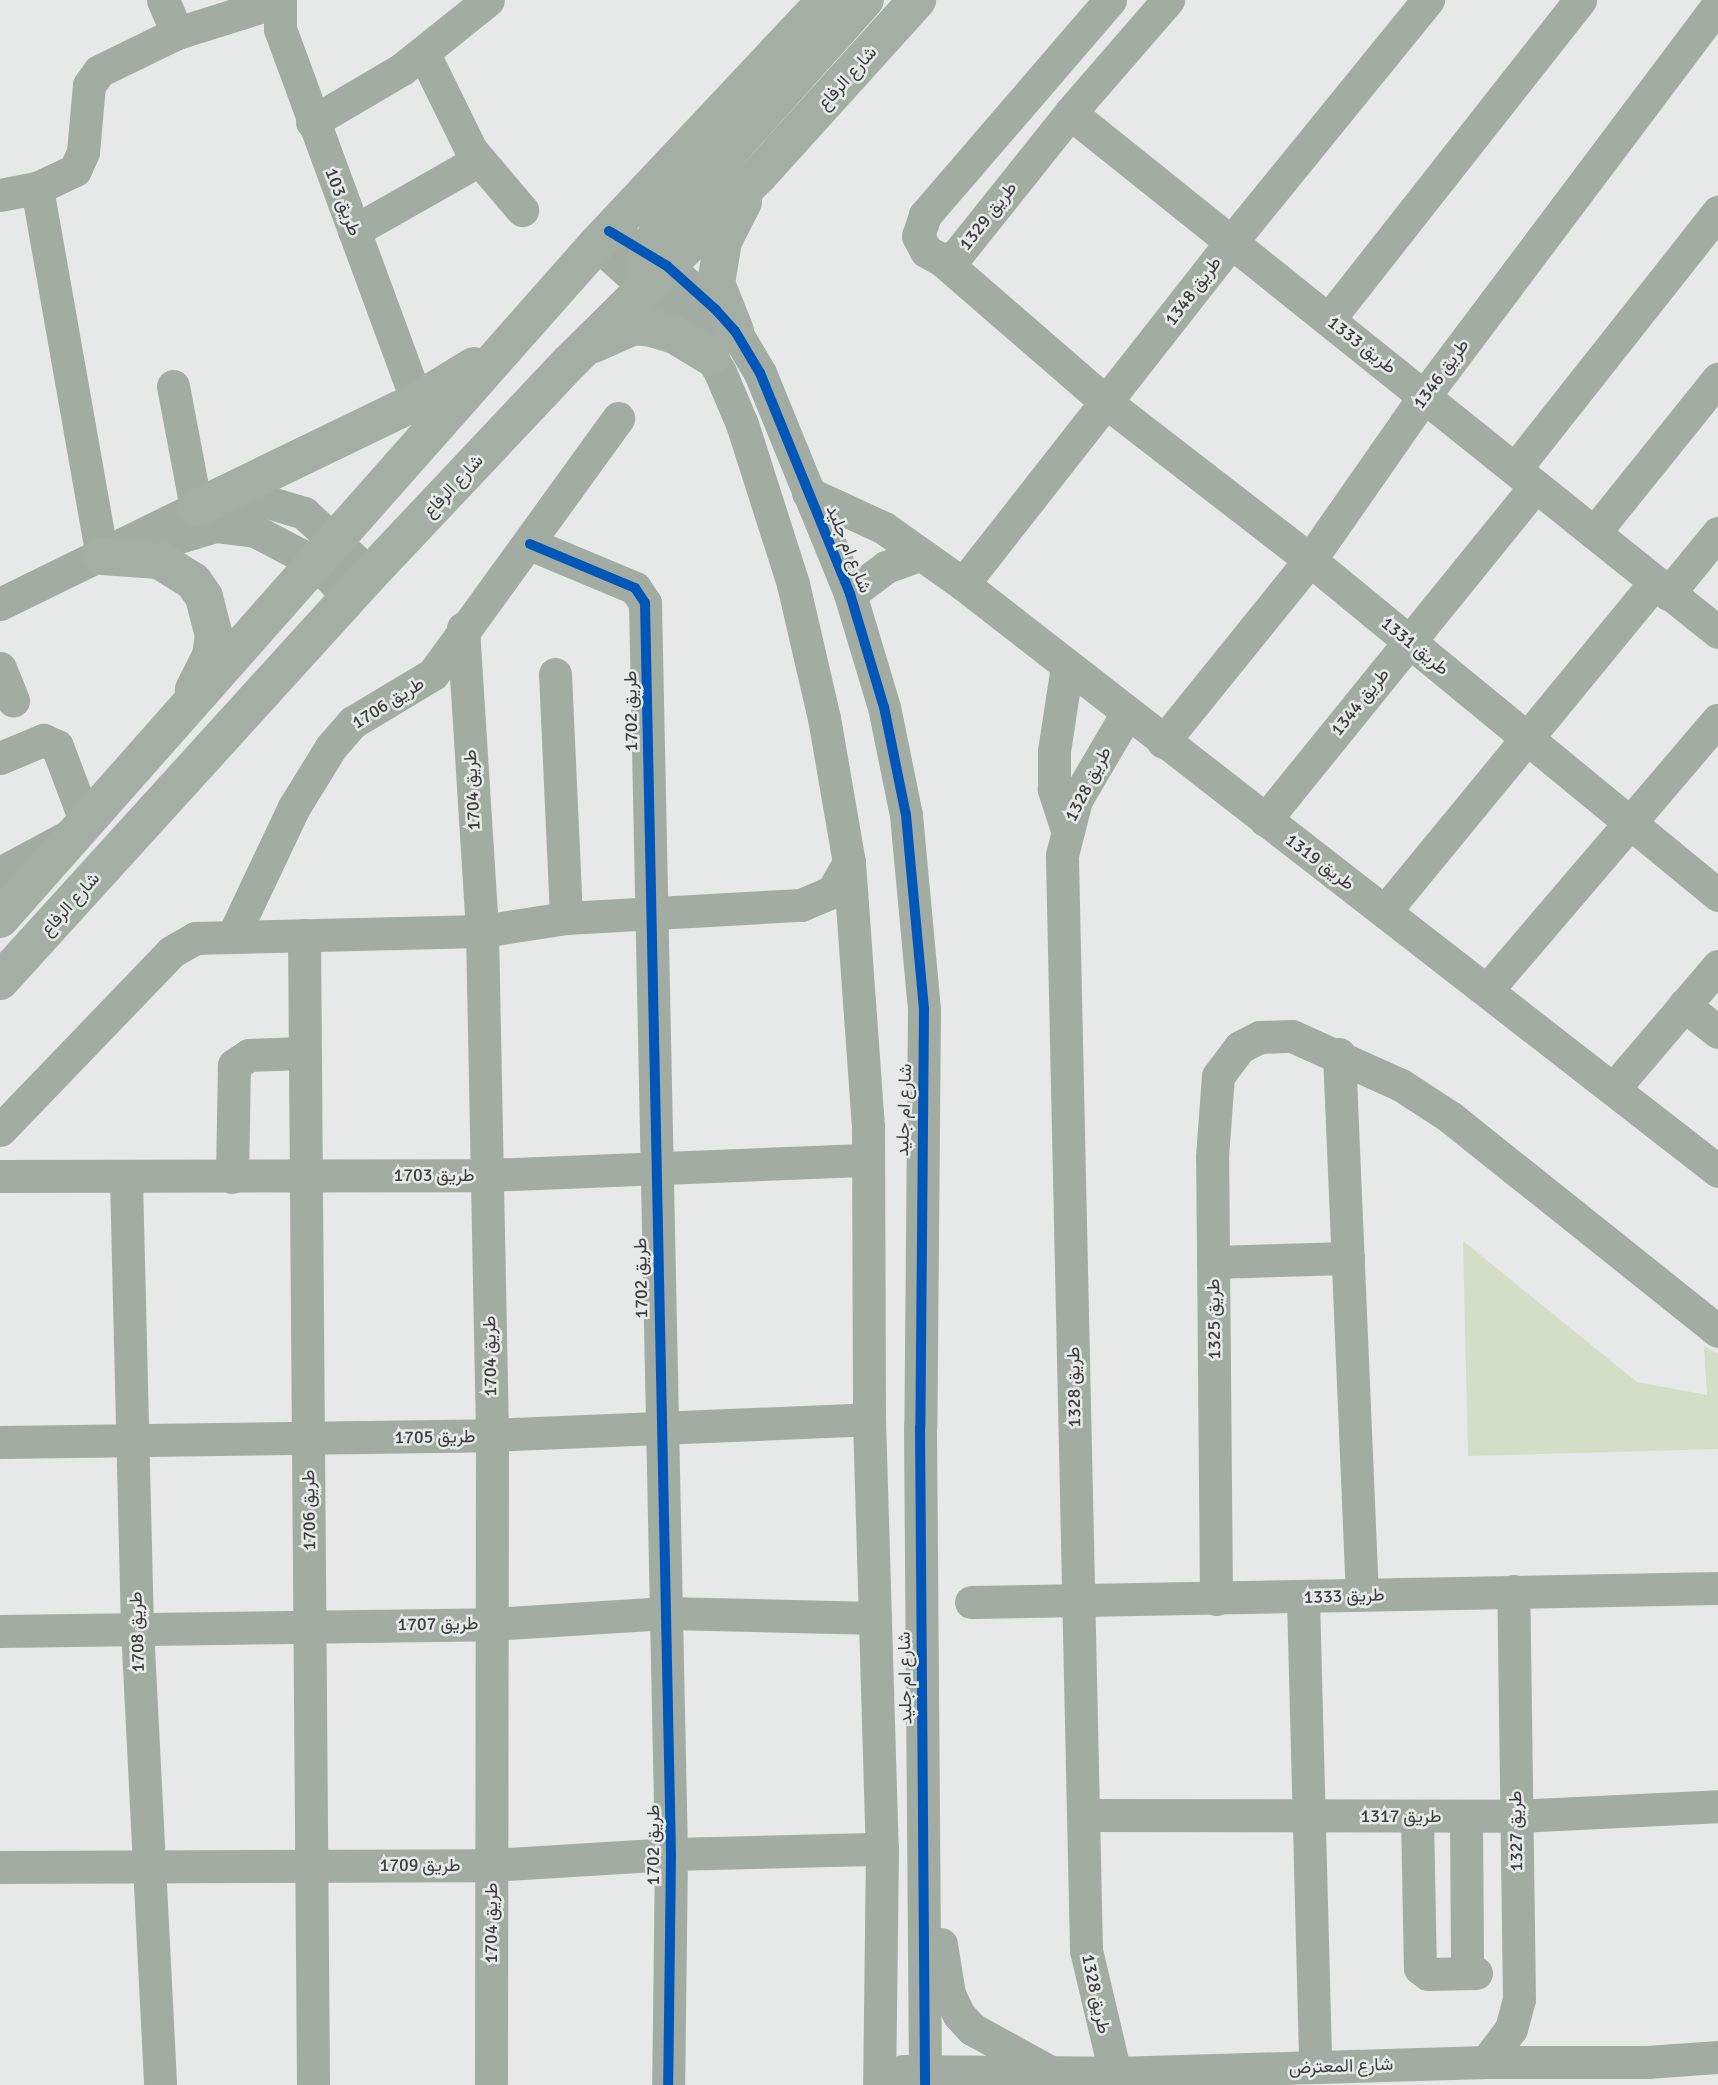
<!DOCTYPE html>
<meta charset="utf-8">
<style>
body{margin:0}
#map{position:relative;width:1718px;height:2085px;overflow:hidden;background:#e7e9e8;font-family:Signika,Vazirmatn,sans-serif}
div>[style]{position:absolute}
.green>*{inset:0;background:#d4ddc5}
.minor>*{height:33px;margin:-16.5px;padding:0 16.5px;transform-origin:16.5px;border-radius:16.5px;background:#a3aca2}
.major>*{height:38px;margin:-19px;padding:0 19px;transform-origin:19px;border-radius:19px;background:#a5aea4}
.cycleway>*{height:10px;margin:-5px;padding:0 5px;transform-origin:5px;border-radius:5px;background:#0057b8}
span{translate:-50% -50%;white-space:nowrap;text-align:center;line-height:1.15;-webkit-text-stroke:5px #e6eae8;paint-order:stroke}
.street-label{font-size:18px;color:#3c3d3c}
</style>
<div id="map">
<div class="green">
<i style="clip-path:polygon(1463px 1241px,1637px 1382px,1707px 1395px,1704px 1346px,1718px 1354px,1718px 1449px,1468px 1456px)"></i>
</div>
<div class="minor">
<i style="left:163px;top:0;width:36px;rotate:67deg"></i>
<i style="left:280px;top:0;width:29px;rotate:90deg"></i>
<i style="left:280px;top:29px;width:396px;rotate:69.8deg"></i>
<i style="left:1110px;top:0;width:284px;rotate:130.7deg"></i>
<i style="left:925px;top:215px;width:22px;rotate:108deg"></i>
<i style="left:918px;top:236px;width:17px;rotate:62deg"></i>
<i style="left:926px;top:251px;width:18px;rotate:29deg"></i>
<i style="left:942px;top:260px;width:15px;rotate:-16deg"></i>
<i style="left:956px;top:256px;width:183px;rotate:-51.4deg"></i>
<i style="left:1070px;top:113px;width:150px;rotate:-49.1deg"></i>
<i style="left:424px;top:54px;width:107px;rotate:63.9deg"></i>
<i style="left:471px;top:150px;width:79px;rotate:49.6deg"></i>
<i style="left:1070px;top:113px;width:830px;rotate:38.69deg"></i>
<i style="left:312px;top:122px;width:104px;rotate:-30.5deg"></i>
<i style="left:402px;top:69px;width:110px;rotate:-38.7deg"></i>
<i style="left:37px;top:188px;width:374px;rotate:80deg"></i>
<i style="left:0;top:195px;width:38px;rotate:-11deg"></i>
<i style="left:37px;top:188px;width:42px;rotate:-25.3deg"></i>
<i style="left:75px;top:170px;width:20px;rotate:-66deg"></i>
<i style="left:83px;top:152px;width:67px;rotate:-84.9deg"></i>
<i style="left:89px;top:85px;width:17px;rotate:-54deg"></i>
<i style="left:99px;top:71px;width:87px;rotate:-26deg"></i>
<i style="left:177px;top:33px;width:107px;rotate:-17.4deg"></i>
<i style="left:354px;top:231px;width:144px;rotate:-29.6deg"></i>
<i style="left:609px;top:231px;width:68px;rotate:31.1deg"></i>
<i style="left:667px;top:266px;width:66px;rotate:41.9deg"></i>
<i style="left:716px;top:310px;width:28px;rotate:48deg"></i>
<i style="left:735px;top:331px;width:49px;rotate:59.2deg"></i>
<i style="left:760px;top:373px;width:239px;rotate:67.8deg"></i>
<i style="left:850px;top:594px;width:118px;rotate:73.3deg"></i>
<i style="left:884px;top:707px;width:110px;rotate:78.5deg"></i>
<i style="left:906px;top:815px;width:195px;rotate:84.7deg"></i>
<i style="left:924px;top:1009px;width:418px;rotate:90.5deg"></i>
<i style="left:920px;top:1427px;width:658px;rotate:89.56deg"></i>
<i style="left:597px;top:244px;width:133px;rotate:42deg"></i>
<i style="left:696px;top:333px;width:46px;rotate:58.4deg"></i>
<i style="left:720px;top:372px;width:56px;rotate:67.1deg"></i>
<i style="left:742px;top:424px;width:168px;rotate:72.3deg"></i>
<i style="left:793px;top:584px;width:138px;rotate:77deg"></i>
<i style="left:824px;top:718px;width:146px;rotate:80.2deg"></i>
<i style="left:849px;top:862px;width:265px;rotate:85.9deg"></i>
<i style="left:868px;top:1126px;width:293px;rotate:89.8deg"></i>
<i style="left:869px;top:1419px;width:430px;rotate:88.3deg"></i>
<i style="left:882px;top:1849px;width:236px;rotate:90.7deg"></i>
<i style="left:942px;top:260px;width:218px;rotate:40.9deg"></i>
<i style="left:1107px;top:403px;width:257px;rotate:37.7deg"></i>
<i style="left:1310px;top:560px;width:528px;rotate:39.39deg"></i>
<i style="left:1329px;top:319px;width:406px;rotate:-51.8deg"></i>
<i style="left:173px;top:386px;width:124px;rotate:79.3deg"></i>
<i style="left:1515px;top:469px;width:328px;rotate:-51.7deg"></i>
<i style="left:808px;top:493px;width:84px;rotate:24.7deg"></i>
<i style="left:884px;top:528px;width:97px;rotate:35.3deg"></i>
<i style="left:963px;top:584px;width:956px;rotate:37.86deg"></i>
<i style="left:1594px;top:533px;width:198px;rotate:-51.2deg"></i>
<i style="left:179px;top:537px;width:38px;rotate:-17deg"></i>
<i style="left:215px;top:526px;width:40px;rotate:7.1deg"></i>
<i style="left:255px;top:531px;width:69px;rotate:27.7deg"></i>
<i style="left:316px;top:563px;width:47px;rotate:45.9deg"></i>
<i style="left:530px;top:544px;width:114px;rotate:22.7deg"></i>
<i style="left:635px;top:588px;width:18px;rotate:56deg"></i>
<i style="left:645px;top:603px;width:1251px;rotate:88.81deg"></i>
<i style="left:671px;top:1854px;width:231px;rotate:90.7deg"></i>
<i style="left:963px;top:584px;width:436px;rotate:-51.9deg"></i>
<i style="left:1232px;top:241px;width:311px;rotate:-50.9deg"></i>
<i style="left:850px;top:594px;width:45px;rotate:-36.9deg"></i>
<i style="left:886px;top:567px;width:35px;rotate:-20deg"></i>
<i style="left:1668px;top:594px;width:79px;rotate:-50.7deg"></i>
<i style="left:0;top:604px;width:218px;rotate:-26.1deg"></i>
<i style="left:196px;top:508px;width:26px;rotate:-13deg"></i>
<i style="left:221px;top:502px;width:43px;rotate:-1.3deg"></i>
<i style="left:264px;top:501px;width:42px;rotate:16.7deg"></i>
<i style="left:304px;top:513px;width:90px;rotate:42.7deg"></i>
<i style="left:463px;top:628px;width:304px;rotate:86.4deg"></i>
<i style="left:482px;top:931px;width:504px;rotate:88.86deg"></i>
<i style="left:492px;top:1435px;width:650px;rotate:90.09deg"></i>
<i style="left:0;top:668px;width:35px;rotate:68deg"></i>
<i style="left:555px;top:674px;width:244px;rotate:87.4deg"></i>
<i style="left:1163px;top:742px;width:234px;rotate:-51.1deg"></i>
<i style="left:1310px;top:560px;width:201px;rotate:-55.1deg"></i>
<i style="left:1425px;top:395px;width:488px;rotate:-53.1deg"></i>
<i style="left:0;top:758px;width:47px;rotate:-22.7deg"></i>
<i style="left:43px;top:740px;width:15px;rotate:23deg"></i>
<i style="left:57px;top:746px;width:82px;rotate:69.4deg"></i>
<i style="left:1265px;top:820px;width:429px;rotate:-51deg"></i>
<i style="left:1066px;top:827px;width:40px;rotate:-108deg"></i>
<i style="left:1054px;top:789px;width:38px;rotate:-90deg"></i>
<i style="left:1054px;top:751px;width:86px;rotate:-81.3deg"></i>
<i style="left:0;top:873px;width:76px;rotate:-28.2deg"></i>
<i style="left:1385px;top:911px;width:424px;rotate:-50.6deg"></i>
<i style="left:304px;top:935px;width:1150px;rotate:89.55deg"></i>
<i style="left:233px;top:936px;width:143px;rotate:-64.7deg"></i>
<i style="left:294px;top:807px;width:70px;rotate:-58.3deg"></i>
<i style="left:331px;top:747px;width:33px;rotate:-49deg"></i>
<i style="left:353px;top:722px;width:93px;rotate:-31deg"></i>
<i style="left:433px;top:674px;width:316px;rotate:-54.1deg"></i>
<i style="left:1487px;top:990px;width:355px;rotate:-49.5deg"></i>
<i style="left:1684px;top:1005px;width:43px;rotate:38.5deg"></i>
<i style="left:1339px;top:1054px;width:541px;rotate:87.57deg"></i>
<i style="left:1615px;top:1087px;width:159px;rotate:-49.6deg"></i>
<i style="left:0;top:1130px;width:247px;rotate:-46.1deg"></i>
<i style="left:171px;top:952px;width:28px;rotate:-30deg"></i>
<i style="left:195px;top:938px;width:287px;rotate:-1.4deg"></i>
<i style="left:482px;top:931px;width:85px;rotate:-8.8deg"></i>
<i style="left:566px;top:918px;width:235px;rotate:-3.2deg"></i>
<i style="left:801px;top:905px;width:34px;rotate:-23deg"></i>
<i style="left:832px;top:892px;width:34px;rotate:-60deg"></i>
<i style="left:0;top:1176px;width:487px;rotate:-0.1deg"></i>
<i style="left:487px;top:1175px;width:381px;rotate:-2.3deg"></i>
<i style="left:232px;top:1177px;width:112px;rotate:-89deg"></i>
<i style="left:234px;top:1065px;width:18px;rotate:-34deg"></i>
<i style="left:249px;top:1055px;width:56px;rotate:-2deg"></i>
<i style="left:126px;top:1179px;width:449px;rotate:88.6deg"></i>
<i style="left:137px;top:1628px;width:458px;rotate:87.1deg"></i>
<i style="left:1213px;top:1262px;width:135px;rotate:-1.7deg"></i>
<i style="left:0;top:1442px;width:492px;rotate:-0.8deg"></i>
<i style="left:492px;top:1435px;width:377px;rotate:-2.4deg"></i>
<i style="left:1303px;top:1598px;width:469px;rotate:88.5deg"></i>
<i style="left:1216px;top:1599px;width:442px;rotate:-90.5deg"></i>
<i style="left:1212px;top:1157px;width:81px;rotate:-85.8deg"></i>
<i style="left:1218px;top:1076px;width:36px;rotate:-53deg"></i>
<i style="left:1240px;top:1047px;width:22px;rotate:-27deg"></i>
<i style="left:1260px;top:1037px;width:32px;rotate:-2deg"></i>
<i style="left:1292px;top:1036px;width:120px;rotate:24.2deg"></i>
<i style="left:1401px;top:1085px;width:59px;rotate:33.1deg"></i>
<i style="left:1450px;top:1117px;width:343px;rotate:38.6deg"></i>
<i style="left:971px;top:1602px;width:747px;rotate:-1.07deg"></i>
<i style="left:0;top:1631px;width:492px;rotate:-0.8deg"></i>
<i style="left:492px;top:1624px;width:175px;rotate:-3.6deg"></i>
<i style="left:667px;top:1613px;width:208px;rotate:1.4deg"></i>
<i style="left:1084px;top:1815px;width:432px;rotate:0.1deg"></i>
<i style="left:1516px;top:1816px;width:202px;rotate:-2.8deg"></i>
<i style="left:1417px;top:1816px;width:152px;rotate:88.9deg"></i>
<i style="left:1420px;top:1968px;width:10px;rotate:37deg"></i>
<i style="left:1428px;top:1974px;width:48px;rotate:-1.2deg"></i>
<i style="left:1466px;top:1816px;width:157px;rotate:89.6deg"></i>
<i style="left:0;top:1867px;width:491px;rotate:-0.2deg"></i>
<i style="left:491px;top:1865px;width:180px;rotate:-3.5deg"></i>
<i style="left:671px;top:1854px;width:211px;rotate:-1.4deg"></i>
<i style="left:941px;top:1944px;width:51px;rotate:80.9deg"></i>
<i style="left:949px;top:1994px;width:23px;rotate:65deg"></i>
<i style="left:959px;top:2015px;width:19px;rotate:47deg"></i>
<i style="left:972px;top:2029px;width:83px;rotate:28.7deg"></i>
<i style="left:1486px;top:2062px;width:41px;rotate:-52.9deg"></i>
<i style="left:1511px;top:2029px;width:31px;rotate:-75deg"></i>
<i style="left:1519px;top:1999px;width:408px;rotate:-90.8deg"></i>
<i style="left:903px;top:2071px;width:212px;rotate:0.5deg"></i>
<i style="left:1115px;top:2073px;width:371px;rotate:-1.7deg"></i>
<i style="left:1486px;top:2062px;width:161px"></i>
<i style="left:1647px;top:2062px;width:71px;rotate:-4deg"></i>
<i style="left:1115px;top:2073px;width:126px;rotate:-103.3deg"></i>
<i style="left:1086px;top:1950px;width:1095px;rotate:-91.26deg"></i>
<i style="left:1062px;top:855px;width:57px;rotate:-75.7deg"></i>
<i style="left:1076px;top:800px;width:101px;rotate:-59.6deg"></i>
</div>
<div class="major">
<i style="left:646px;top:286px;width:34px;rotate:-87deg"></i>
<i style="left:648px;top:252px;width:25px;rotate:-63deg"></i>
<i style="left:659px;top:230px;width:309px;rotate:-48.2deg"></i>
<i style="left:735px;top:331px;width:52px;rotate:-111.6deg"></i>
<i style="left:716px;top:283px;width:43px;rotate:-80.5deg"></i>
<i style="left:723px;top:241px;width:44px;rotate:-62.9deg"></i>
<i style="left:593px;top:344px;width:45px;rotate:-23.7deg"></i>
<i style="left:634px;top:326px;width:18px;rotate:6deg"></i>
<i style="left:652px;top:328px;width:24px;rotate:17deg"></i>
<i style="left:675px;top:335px;width:42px;rotate:31.4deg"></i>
<i style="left:196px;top:508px;width:246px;rotate:-25.8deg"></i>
<i style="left:417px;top:401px;width:67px;rotate:-31.6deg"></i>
<i style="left:102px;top:556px;width:57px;rotate:4deg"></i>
<i style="left:159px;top:560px;width:40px;rotate:32deg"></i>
<i style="left:193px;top:581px;width:19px;rotate:55deg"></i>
<i style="left:204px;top:597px;width:40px;rotate:75.6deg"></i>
<i style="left:214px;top:636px;width:20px;rotate:99deg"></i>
<i style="left:211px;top:656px;width:38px;rotate:117deg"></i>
<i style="left:0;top:919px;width:901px;rotate:-48.51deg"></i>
<i style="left:597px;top:244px;width:335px;rotate:-46.8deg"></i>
<i style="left:0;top:981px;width:550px;rotate:-47.73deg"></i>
<i style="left:370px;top:574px;width:291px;rotate:-46.7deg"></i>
<i style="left:570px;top:362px;width:266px;rotate:-44.7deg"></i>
<i style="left:759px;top:175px;width:236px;rotate:-47.9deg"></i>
</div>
<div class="cycleway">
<i style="left:609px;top:231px;width:68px;rotate:31.1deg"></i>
<i style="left:667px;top:266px;width:66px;rotate:41.9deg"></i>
<i style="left:716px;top:310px;width:28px;rotate:48deg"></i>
<i style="left:735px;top:331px;width:49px;rotate:59.2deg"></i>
<i style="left:760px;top:373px;width:239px;rotate:67.8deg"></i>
<i style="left:850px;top:594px;width:118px;rotate:73.3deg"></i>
<i style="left:884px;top:707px;width:110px;rotate:78.5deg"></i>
<i style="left:906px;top:815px;width:195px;rotate:84.7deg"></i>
<i style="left:924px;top:1009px;width:418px;rotate:90.5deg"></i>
<i style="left:920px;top:1427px;width:658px;rotate:89.56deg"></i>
<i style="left:530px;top:544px;width:114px;rotate:22.7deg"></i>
<i style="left:635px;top:588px;width:18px;rotate:56deg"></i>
<i style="left:645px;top:603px;width:1251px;rotate:88.81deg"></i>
<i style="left:671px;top:1854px;width:231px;rotate:90.7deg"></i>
</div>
<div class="street-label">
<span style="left:847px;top:78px;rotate:-48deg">شارع الرفاع</span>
<span style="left:343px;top:202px;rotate:69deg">طريق 103</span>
<span style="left:988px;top:216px;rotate:-52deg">طريق 1329</span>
<span style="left:1193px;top:291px;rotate:-53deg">طريق 1348</span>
<span style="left:1362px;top:345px;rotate:38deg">طريق 1333</span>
<span style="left:1441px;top:374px;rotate:-54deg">طريق 1346</span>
<span style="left:453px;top:486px;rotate:-47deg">شارع الرفاع</span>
<span style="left:849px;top:549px;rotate:68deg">شارع ام جليد</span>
<span style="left:1415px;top:646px;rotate:39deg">طريق 1331</span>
<span style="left:1360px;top:702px;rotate:-51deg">طريق 1344</span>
<span style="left:388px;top:703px;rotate:-32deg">طريق 1706</span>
<span style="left:631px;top:711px;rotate:-91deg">طريق 1702</span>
<span style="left:1088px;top:784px;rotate:-63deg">طريق 1328</span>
<span style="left:472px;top:790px;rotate:-93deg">طريق 1704</span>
<span style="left:1320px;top:862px;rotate:37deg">طريق 1319</span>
<span style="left:70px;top:904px;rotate:-48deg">شارع الرفاع</span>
<span style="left:904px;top:1110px;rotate:-88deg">شارع ام جليد</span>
<span style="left:434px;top:1175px">طريق 1703</span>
<span style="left:641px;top:1278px;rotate:-91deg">طريق 1702</span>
<span style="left:1214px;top:1319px;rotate:-91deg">طريق 1325</span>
<span style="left:490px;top:1356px;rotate:-91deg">طريق 1704</span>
<span style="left:1074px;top:1387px;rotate:-91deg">طريق 1328</span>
<span style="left:435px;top:1437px;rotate:-1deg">طريق 1705</span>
<span style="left:309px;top:1510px;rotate:-91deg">طريق 1706</span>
<span style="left:1344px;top:1596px;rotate:-2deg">طريق 1333</span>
<span style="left:438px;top:1624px;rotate:-1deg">طريق 1707</span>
<span style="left:137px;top:1632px;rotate:-92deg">طريق 1708</span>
<span style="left:905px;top:1678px;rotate:-91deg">شارع ام جليد</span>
<span style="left:1401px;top:1816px">طريق 1317</span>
<span style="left:1516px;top:1831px;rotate:-91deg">طريق 1327</span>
<span style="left:653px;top:1845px;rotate:-90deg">طريق 1702</span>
<span style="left:420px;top:1865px">طريق 1709</span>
<span style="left:491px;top:1923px;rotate:-90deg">طريق 1704</span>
<span style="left:1096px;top:1994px;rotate:78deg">طريق 1328</span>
<span style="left:1341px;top:2066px;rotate:-2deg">شارع المعترض</span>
</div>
</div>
